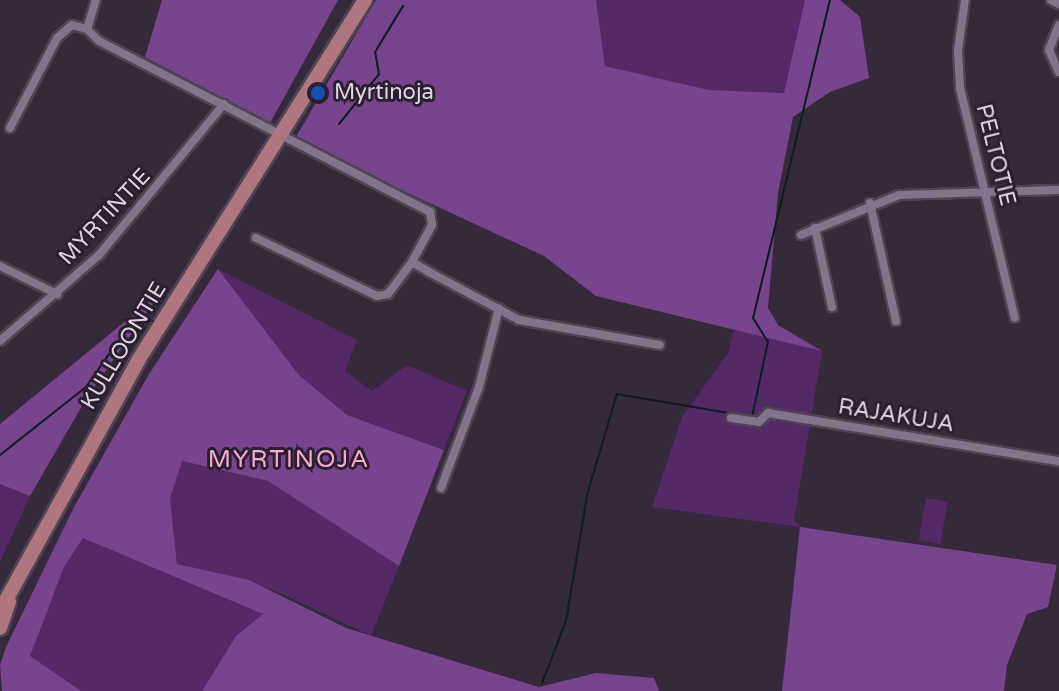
<!DOCTYPE html>
<style>
body{margin:0}
#map{position:relative;width:1059px;height:691px;overflow:hidden;background:#35293b;font-family:"Varela Round",sans-serif}
div>[style]{position:absolute}
.green>*{inset:0;background:#552867;transform-origin:0 0}
.forest>*{inset:0;background:#78448d}
.stream>*{height:2px;margin:-1px;padding:0 1px;transform-origin:1px;border-radius:1px;background:#0a1d21}
.roads{filter:drop-shadow(2px 0 #4f4454) drop-shadow(-2px 0 #4f4454) drop-shadow(0 2px #4f4454) drop-shadow(0 -2px #4f4454)}
.minor>*{height:8px;margin:-4px;padding:0 4px;transform-origin:4px;border-radius:4px;background:#83748a}
.primary>*{height:14px;margin:-7px;padding:0 7px;transform-origin:7px;border-radius:7px;background:#b07680}
.dots>*{width:22px;height:22px;translate:-50% -50%;box-sizing:border-box;border:4px solid #2b1f31;border-radius:50%}
span{translate:-50% -50%;white-space:nowrap;text-align:center;line-height:1.15;-webkit-text-stroke:6px #2b1f31;paint-order:stroke}
.poi-label{font-size:22px;color:#ded6e2}
.left{translate:0 -50%;text-align:left}
.street-label{font-size:22px;color:#ded6e2}
.neighbourhood-label{font-size:24px;color:#f9abcb;letter-spacing:2px}
</style>
<div id="map">
<div class="green">
<i style="clip-path:polygon(596px 0,805px 0,785px 93px,709px 90px,605px 66px)"></i>
<i style="clip-path:polygon(218px 269px,357px 340px,345px 371px,372px 391px,407px 365px,467px 391px,444px 450px,347px 415px,299px 375px)"></i>
<i style="clip-path:polygon(734px 328px,822px 351px,794px 520px,800px 527px,652px 507px,682px 417px,728px 353px)"></i>
<i style="clip-path:polygon(181px 461px,268px 481px,399px 566px,371px 636px,276px 591px,177px 564px,170px 499px)"></i>
<i style="clip-path:polygon(0 484px,30px 496px,0 562px)"></i>
<i style="left:926px;top:498px;width:22px;height:43px;rotate:10deg"></i>
<i style="clip-path:polygon(83px 538px,125px 552px,264px 614px,236px 636px,202px 691px,81px 691px,29px 656px,64px 567px)"></i>
</div>
<div class="forest">
<i style="clip-path:polygon(162px 0,338px 0,270px 123px,145px 57px)"></i>
<i style="clip-path:polygon(376px 0,596px 0,605px 66px,709px 90px,784px 93px,805px 0,840px 0,860px 17px,869px 78px,830px 92px,793px 117px,778px 193px,768px 308px,778px 325px,822px 351px,596px 296px,544px 256px,300px 143px,297px 135px)"></i>
<i style="clip-path:polygon(218px 269px,299px 375px,347px 415px,444px 450px,399px 566px,268px 481px,182px 461px,170px 499px,177px 564px,249px 580px,346px 628px,539px 687px,596px 673px,654px 678px,659px 691px,202px 691px,236px 636px,263px 614px,83px 538px,64px 567px,30px 656px,81px 691px,2px 691px,0 665px,6px 647px,74px 507px,149px 374px)"></i>
<i style="clip-path:polygon(161px 292px,86px 399px,30px 496px,0 484px,0 424px)"></i>
<i style="clip-path:polygon(800px 527px,1057px 565px,1048px 607px,1027px 614px,1007px 665px,1004px 691px,782px 691px)"></i>
</div>
<div class="stream">
<i style="left:339px;top:124px;width:64px;rotate:-51.3deg"></i>
<i style="left:379px;top:74px;width:22px;rotate:-100deg"></i>
<i style="left:375px;top:52px;width:54px;rotate:-58.7deg"></i>
<i style="left:0;top:455px;width:110px;rotate:-38.3deg"></i>
<i style="left:86px;top:387px;width:39px;rotate:-55deg"></i>
<i style="left:108px;top:355px;width:44px;rotate:-35.8deg"></i>
<i style="left:542px;top:683px;width:66px;rotate:-68.8deg"></i>
<i style="left:566px;top:621px;width:128px;rotate:-80.5deg"></i>
<i style="left:587px;top:495px;width:105px;rotate:-73.5deg"></i>
<i style="left:617px;top:394px;width:137px;rotate:9.7deg"></i>
<i style="left:752px;top:417px;width:77px;rotate:-78deg"></i>
<i style="left:768px;top:342px;width:28px;rotate:-122deg"></i>
<i style="left:753px;top:318px;width:327px;rotate:-76.4deg"></i>
</div>
<div class="roads">
<div class="minor">
<i style="left:965px;top:0;width:50px;rotate:98deg"></i>
<i style="left:958px;top:50px;width:38px;rotate:87deg"></i>
<i style="left:960px;top:88px;width:236px;rotate:76.6deg"></i>
<i style="left:1051px;top:0;width:9px;rotate:27deg"></i>
<i style="left:1059px;top:25px;width:27px;rotate:112deg"></i>
<i style="left:1049px;top:50px;width:24px;rotate:66deg"></i>
<i style="left:87px;top:29px;width:17px;rotate:45deg"></i>
<i style="left:99px;top:41px;width:373px;rotate:27.3deg"></i>
<i style="left:430px;top:212px;width:13px;rotate:81deg"></i>
<i style="left:432px;top:225px;width:42px;rotate:118.4deg"></i>
<i style="left:412px;top:262px;width:20px;rotate:30deg"></i>
<i style="left:429px;top:272px;width:102px;rotate:28.1deg"></i>
<i style="left:519px;top:320px;width:143px;rotate:10.1deg"></i>
<i style="left:87px;top:29px;width:30px;rotate:-73deg"></i>
<i style="left:10px;top:128px;width:102px;rotate:-62.4deg"></i>
<i style="left:57px;top:38px;width:20px;rotate:-41deg"></i>
<i style="left:72px;top:25px;width:16px;rotate:15deg"></i>
<i style="left:870px;top:203px;width:121px;rotate:77.6deg"></i>
<i style="left:815px;top:228px;width:81px;rotate:77.9deg"></i>
<i style="left:801px;top:235px;width:106px;rotate:-22.2deg"></i>
<i style="left:899px;top:195px;width:160px;rotate:-1.8deg"></i>
<i style="left:256px;top:238px;width:134px;rotate:25.6deg"></i>
<i style="left:377px;top:296px;width:11px;rotate:-10deg"></i>
<i style="left:388px;top:294px;width:40px;rotate:-53deg"></i>
<i style="left:0;top:266px;width:64px;rotate:26.2deg"></i>
<i style="left:0;top:341px;width:131px;rotate:-41deg"></i>
<i style="left:99px;top:255px;width:196px;rotate:-50.4deg"></i>
<i style="left:731px;top:418px;width:28px;rotate:8deg"></i>
<i style="left:759px;top:422px;width:13px;rotate:-45deg"></i>
<i style="left:768px;top:413px;width:295px;rotate:9.4deg"></i>
<i style="left:441px;top:488px;width:108px;rotate:-69.4deg"></i>
<i style="left:479px;top:387px;width:81px;rotate:-75.8deg"></i>
</div>
<div class="primary">
<i style="left:0;top:611px;width:288px;rotate:-61.1deg"></i>
<i style="left:139px;top:359px;width:424px;rotate:-57.8deg"></i>
<i style="left:0;top:628px;width:28px;rotate:-71deg"></i>
</div>
</div>
<div class="dots">
<i style="left:318px;top:93px;background:#1a4fb4"></i>
</div>
<div class="poi-label">
<span class="left" style="left:334px;top:93px">Myrtinoja</span>
</div>
<div class="street-label">
<span style="left:995px;top:155px;rotate:76deg">PELTOTIE</span>
<span style="left:105px;top:217px;rotate:-47deg">MYRTINTIE</span>
<span style="left:124px;top:346px;rotate:-59deg">KULLOONTIE</span>
<span style="left:896px;top:416px;rotate:9deg">RAJAKUJA</span>
</div>
<div class="neighbourhood-label">
<span style="left:289px;top:460px">MYRTINOJA</span>
</div>
</div>
